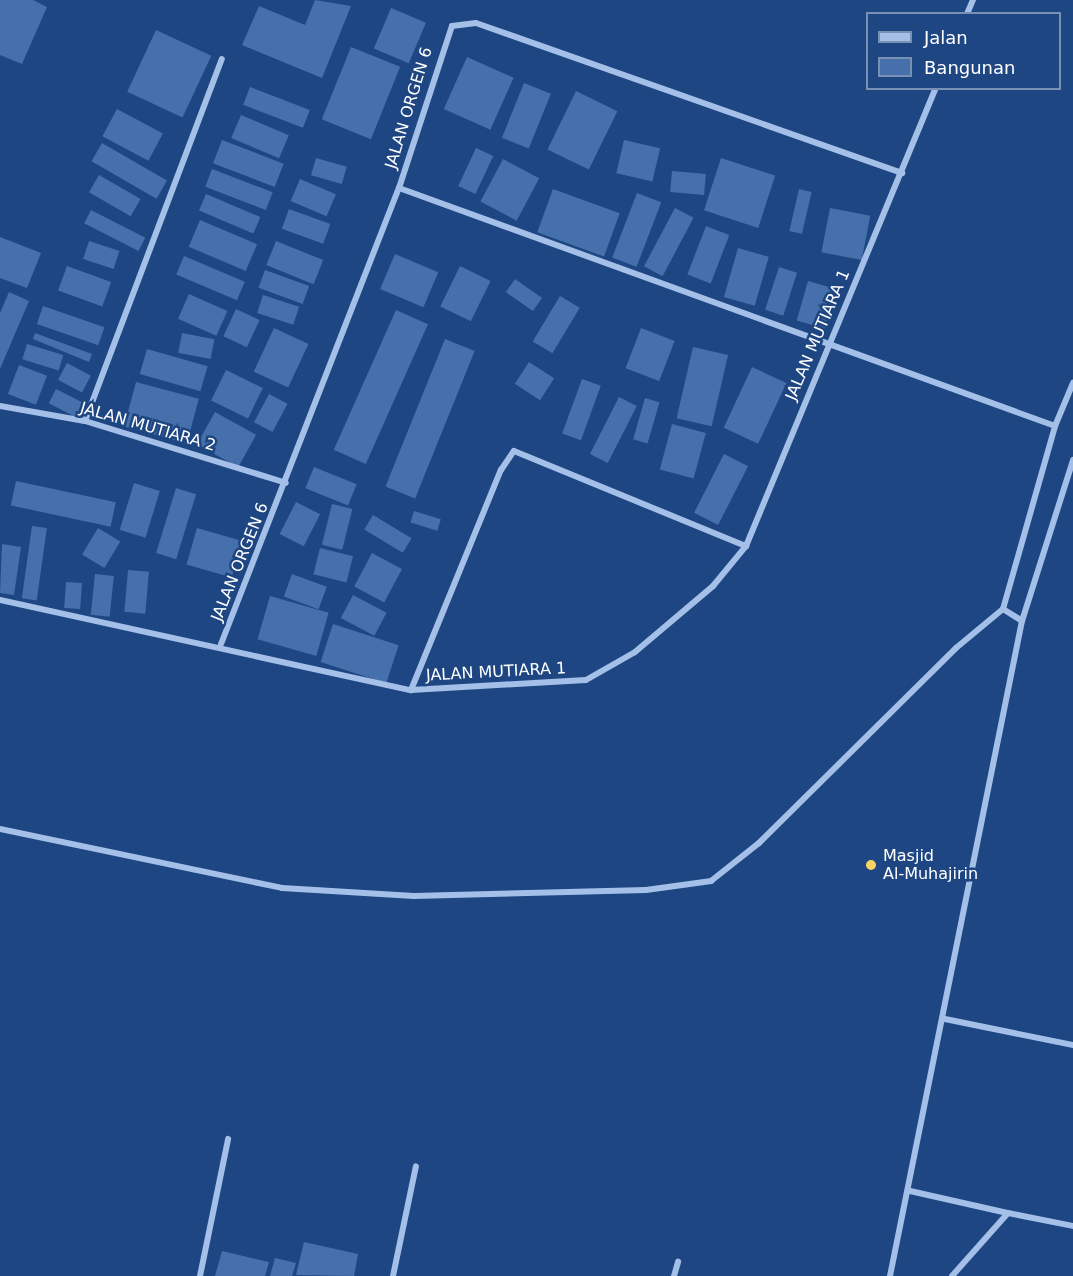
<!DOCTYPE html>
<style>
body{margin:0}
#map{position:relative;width:1073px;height:1276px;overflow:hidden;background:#1e4682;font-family:"DejaVu Sans",sans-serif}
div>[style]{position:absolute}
.building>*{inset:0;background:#4670ab;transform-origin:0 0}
.minor>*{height:6px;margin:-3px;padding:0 3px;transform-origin:3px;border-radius:3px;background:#a4c0e9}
.dots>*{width:16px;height:16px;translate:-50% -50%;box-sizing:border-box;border:3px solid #1e4682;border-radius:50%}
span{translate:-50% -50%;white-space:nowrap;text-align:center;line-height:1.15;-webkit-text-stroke:5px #1e4682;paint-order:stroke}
.street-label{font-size:16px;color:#fff}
.poi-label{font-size:16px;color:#fff}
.left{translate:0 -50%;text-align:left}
.legend{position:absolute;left:866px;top:12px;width:195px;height:78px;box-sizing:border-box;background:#1e4682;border:2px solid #7890b4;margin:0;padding:8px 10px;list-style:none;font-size:18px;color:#fff}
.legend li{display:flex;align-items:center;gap:12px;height:30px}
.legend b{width:30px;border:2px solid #7890b4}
</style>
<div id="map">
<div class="building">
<i style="clip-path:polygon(0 0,33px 0,47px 7px,22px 64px,0 55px)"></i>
<i style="clip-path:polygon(315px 0,351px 6px,322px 78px,242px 45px,259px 6px,305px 25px)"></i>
<i style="left:391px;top:8px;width:38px;height:44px;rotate:23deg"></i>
<i style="left:156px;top:30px;width:61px;height:68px;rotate:25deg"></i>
<i style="left:351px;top:47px;width:53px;height:78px;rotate:22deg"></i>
<i style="left:467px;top:57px;width:51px;height:57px;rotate:24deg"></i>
<i style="left:524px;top:83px;width:29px;height:59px;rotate:22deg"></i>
<i style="left:250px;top:87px;width:64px;height:19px;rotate:21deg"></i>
<i style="left:576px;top:91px;width:46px;height:65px;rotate:26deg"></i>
<i style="left:117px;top:109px;width:52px;height:31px;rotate:28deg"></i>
<i style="left:241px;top:115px;width:52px;height:25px;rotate:23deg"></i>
<i style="left:222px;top:140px;width:66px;height:25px;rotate:21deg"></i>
<i style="left:624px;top:140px;width:37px;height:34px;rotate:13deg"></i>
<i style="left:102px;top:143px;width:75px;height:21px;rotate:30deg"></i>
<i style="left:476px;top:148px;width:19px;height:42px;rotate:25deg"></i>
<i style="left:316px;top:158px;width:32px;height:18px;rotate:16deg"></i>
<i style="left:721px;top:158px;width:57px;height:55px;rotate:18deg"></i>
<i style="left:503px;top:159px;width:41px;height:48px;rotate:28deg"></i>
<i style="left:212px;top:169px;width:65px;height:19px;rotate:21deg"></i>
<i style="left:672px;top:171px;width:34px;height:21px;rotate:5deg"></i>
<i style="left:99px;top:175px;width:48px;height:20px;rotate:30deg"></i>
<i style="left:300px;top:179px;width:39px;height:24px;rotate:23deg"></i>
<i style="left:553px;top:189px;width:71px;height:46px;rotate:20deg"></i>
<i style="left:799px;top:189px;width:13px;height:43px;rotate:13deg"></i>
<i style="left:637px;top:193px;width:26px;height:69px;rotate:21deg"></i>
<i style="left:206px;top:194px;width:59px;height:18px;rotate:23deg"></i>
<i style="left:675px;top:208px;width:21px;height:66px;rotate:28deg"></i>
<i style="left:830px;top:208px;width:41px;height:45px;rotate:11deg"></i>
<i style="left:289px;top:209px;width:44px;height:21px;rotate:20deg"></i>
<i style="left:91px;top:210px;width:61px;height:15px;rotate:27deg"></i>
<i style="left:200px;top:220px;width:62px;height:29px;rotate:23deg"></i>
<i style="left:706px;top:226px;width:25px;height:52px;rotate:21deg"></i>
<i style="clip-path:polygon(0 237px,41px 253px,27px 288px,0 278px)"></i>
<i style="left:89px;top:241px;width:32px;height:19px;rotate:18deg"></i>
<i style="left:276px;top:241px;width:51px;height:26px;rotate:22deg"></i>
<i style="left:738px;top:248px;width:32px;height:51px;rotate:16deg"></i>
<i style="left:395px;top:254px;width:47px;height:38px;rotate:23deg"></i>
<i style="left:184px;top:256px;width:66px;height:20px;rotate:23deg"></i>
<i style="left:67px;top:266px;width:47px;height:26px;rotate:20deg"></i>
<i style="left:460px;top:266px;width:34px;height:45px;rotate:26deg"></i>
<i style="left:779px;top:267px;width:19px;height:45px;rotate:18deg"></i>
<i style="left:265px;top:270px;width:47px;height:19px;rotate:20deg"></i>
<i style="left:515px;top:279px;width:33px;height:16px;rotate:35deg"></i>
<i style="left:808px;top:281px;width:29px;height:41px;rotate:16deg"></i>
<i style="clip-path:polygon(9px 292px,29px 301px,0 369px,0 313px)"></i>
<i style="left:189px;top:294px;width:42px;height:27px;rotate:24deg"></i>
<i style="left:263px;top:295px;width:38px;height:19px;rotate:18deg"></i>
<i style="left:560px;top:296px;width:23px;height:53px;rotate:31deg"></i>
<i style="left:43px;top:306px;width:65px;height:19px;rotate:19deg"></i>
<i style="left:236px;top:309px;width:26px;height:30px;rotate:25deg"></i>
<i style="left:396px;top:310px;width:35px;height:153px;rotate:24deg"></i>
<i style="left:274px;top:328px;width:38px;height:48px;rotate:25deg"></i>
<i style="left:641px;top:328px;width:36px;height:43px;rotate:21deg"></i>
<i style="clip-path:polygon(35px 333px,92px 354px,89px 362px,33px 339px)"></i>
<i style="left:182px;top:333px;width:33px;height:20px;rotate:11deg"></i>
<i style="left:445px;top:339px;width:32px;height:159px;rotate:22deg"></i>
<i style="left:27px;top:344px;width:38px;height:16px;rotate:17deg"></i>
<i style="left:693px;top:347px;width:36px;height:73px;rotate:13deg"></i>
<i style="left:147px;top:349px;width:63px;height:26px;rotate:16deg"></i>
<i style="left:529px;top:362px;width:30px;height:26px;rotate:33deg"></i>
<i style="left:67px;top:363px;width:27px;height:19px;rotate:28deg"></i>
<i style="left:19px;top:365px;width:30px;height:31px;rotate:21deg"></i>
<i style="left:752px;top:367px;width:38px;height:67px;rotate:25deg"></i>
<i style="left:226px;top:370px;width:41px;height:34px;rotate:26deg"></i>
<i style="left:582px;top:379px;width:20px;height:58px;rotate:20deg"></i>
<i style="left:136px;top:382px;width:65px;height:46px;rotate:15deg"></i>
<i style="left:56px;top:389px;width:30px;height:16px;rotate:27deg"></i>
<i style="left:269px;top:394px;width:21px;height:32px;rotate:28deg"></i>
<i style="left:619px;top:397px;width:20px;height:64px;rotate:27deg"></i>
<i style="left:645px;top:398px;width:15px;height:43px;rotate:16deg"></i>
<i style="left:215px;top:412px;width:47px;height:37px;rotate:29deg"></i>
<i style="left:672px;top:424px;width:35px;height:47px;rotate:15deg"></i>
<i style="left:724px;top:454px;width:27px;height:66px;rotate:27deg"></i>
<i style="left:314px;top:467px;width:46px;height:23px;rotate:22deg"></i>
<i style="left:16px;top:481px;width:102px;height:25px;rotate:12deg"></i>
<i style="left:134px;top:483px;width:27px;height:49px;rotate:17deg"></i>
<i style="left:176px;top:488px;width:21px;height:68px;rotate:17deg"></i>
<i style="left:296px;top:502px;width:27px;height:36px;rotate:27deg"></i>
<i style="left:332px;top:504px;width:21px;height:42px;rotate:14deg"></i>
<i style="left:414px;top:511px;width:28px;height:12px;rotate:17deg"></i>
<i style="left:373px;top:515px;width:45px;height:17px;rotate:31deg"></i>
<i style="left:32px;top:526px;width:15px;height:73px;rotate:8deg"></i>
<i style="left:98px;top:528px;width:26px;height:31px;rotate:31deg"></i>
<i style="left:197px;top:528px;width:47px;height:38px;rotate:16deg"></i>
<i style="clip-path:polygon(2px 544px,21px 547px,14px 595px,0 593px)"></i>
<i style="left:320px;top:548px;width:34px;height:27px;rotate:14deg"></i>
<i style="left:372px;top:553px;width:34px;height:38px;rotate:28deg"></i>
<i style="left:128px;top:570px;width:21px;height:42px;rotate:5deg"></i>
<i style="left:95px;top:574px;width:19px;height:41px;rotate:6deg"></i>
<i style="left:292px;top:574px;width:37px;height:24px;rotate:20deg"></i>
<i style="left:66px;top:582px;width:16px;height:26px;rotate:4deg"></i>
<i style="left:353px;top:595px;width:38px;height:26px;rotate:28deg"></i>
<i style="left:270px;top:596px;width:61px;height:45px;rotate:16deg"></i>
<i style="left:333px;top:624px;width:69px;height:40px;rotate:18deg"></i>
<i style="clip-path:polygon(304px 1242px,358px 1254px,354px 1276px,296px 1275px)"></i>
<i style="clip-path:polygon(222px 1251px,269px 1262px,265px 1276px,215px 1276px)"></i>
<i style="clip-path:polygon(275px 1258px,296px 1263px,292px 1276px,270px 1276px)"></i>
</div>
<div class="minor">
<i style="left:967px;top:14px;width:15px;rotate:-67deg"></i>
<i style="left:399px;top:188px;width:698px;rotate:19.94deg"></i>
<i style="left:0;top:406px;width:86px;rotate:10deg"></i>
<i style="left:85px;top:421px;width:210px;rotate:17.1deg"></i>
<i style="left:85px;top:421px;width:387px;rotate:-69.3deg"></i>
<i style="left:0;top:600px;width:421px;rotate:12.4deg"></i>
<i style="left:411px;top:690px;width:175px;rotate:-3.3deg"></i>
<i style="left:586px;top:680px;width:56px;rotate:-29.7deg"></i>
<i style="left:635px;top:652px;width:102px;rotate:-40.2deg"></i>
<i style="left:713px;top:586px;width:52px;rotate:-50.5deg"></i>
<i style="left:746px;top:546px;width:496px;rotate:-67.5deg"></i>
<i style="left:1003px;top:609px;width:190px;rotate:-74.1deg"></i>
<i style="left:1055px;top:426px;width:47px;rotate:-67.3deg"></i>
<i style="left:1003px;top:609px;width:22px;rotate:32deg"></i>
<i style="left:221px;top:644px;width:490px;rotate:-68.7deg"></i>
<i style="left:399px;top:188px;width:170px;rotate:-71.9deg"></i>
<i style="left:452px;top:26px;width:24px;rotate:-7deg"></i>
<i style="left:476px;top:23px;width:452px;rotate:19.4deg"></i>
<i style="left:411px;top:690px;width:238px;rotate:-67.8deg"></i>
<i style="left:501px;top:470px;width:23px;rotate:-56deg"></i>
<i style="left:514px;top:451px;width:251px;rotate:22.3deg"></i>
<i style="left:0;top:829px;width:288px;rotate:11.8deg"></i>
<i style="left:282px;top:888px;width:132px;rotate:3.5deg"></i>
<i style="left:414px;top:896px;width:232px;rotate:-1.5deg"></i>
<i style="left:646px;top:890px;width:66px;rotate:-7.9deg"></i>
<i style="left:711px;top:881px;width:61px;rotate:-38.4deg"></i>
<i style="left:759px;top:843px;width:277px;rotate:-44.7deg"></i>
<i style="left:956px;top:648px;width:61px;rotate:-39.7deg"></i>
<i style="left:945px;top:1019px;width:131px;rotate:11.5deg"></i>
<i style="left:910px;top:1191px;width:100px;rotate:12.7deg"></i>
<i style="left:200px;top:1276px;width:140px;rotate:-78.4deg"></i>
<i style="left:393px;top:1276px;width:112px;rotate:-78.2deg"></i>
<i style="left:674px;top:1276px;width:15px;rotate:-74deg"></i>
<i style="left:890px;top:1276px;width:668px;rotate:-78.61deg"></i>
<i style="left:1022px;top:621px;width:169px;rotate:-72.4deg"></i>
<i style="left:952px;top:1276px;width:84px;rotate:-48.4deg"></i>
<i style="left:1008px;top:1213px;width:66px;rotate:11.3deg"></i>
</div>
<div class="dots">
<i style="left:871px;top:865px;background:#f9d362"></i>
</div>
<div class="street-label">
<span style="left:409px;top:108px;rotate:-73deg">JALAN ORGEN 6</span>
<span style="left:818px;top:335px;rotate:-67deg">JALAN MUTIARA 1</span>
<span style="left:148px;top:427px;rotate:16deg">JALAN MUTIARA 2</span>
<span style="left:240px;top:562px;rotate:-68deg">JALAN ORGEN 6</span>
<span style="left:496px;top:672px;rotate:-3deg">JALAN MUTIARA 1</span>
</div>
<div class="poi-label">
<span class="left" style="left:883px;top:865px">Masjid<br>Al-Muhajirin</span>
</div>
<ul class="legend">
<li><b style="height:8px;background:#a4c0e9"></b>Jalan</li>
<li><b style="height:16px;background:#4670ab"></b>Bangunan</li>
</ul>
</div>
